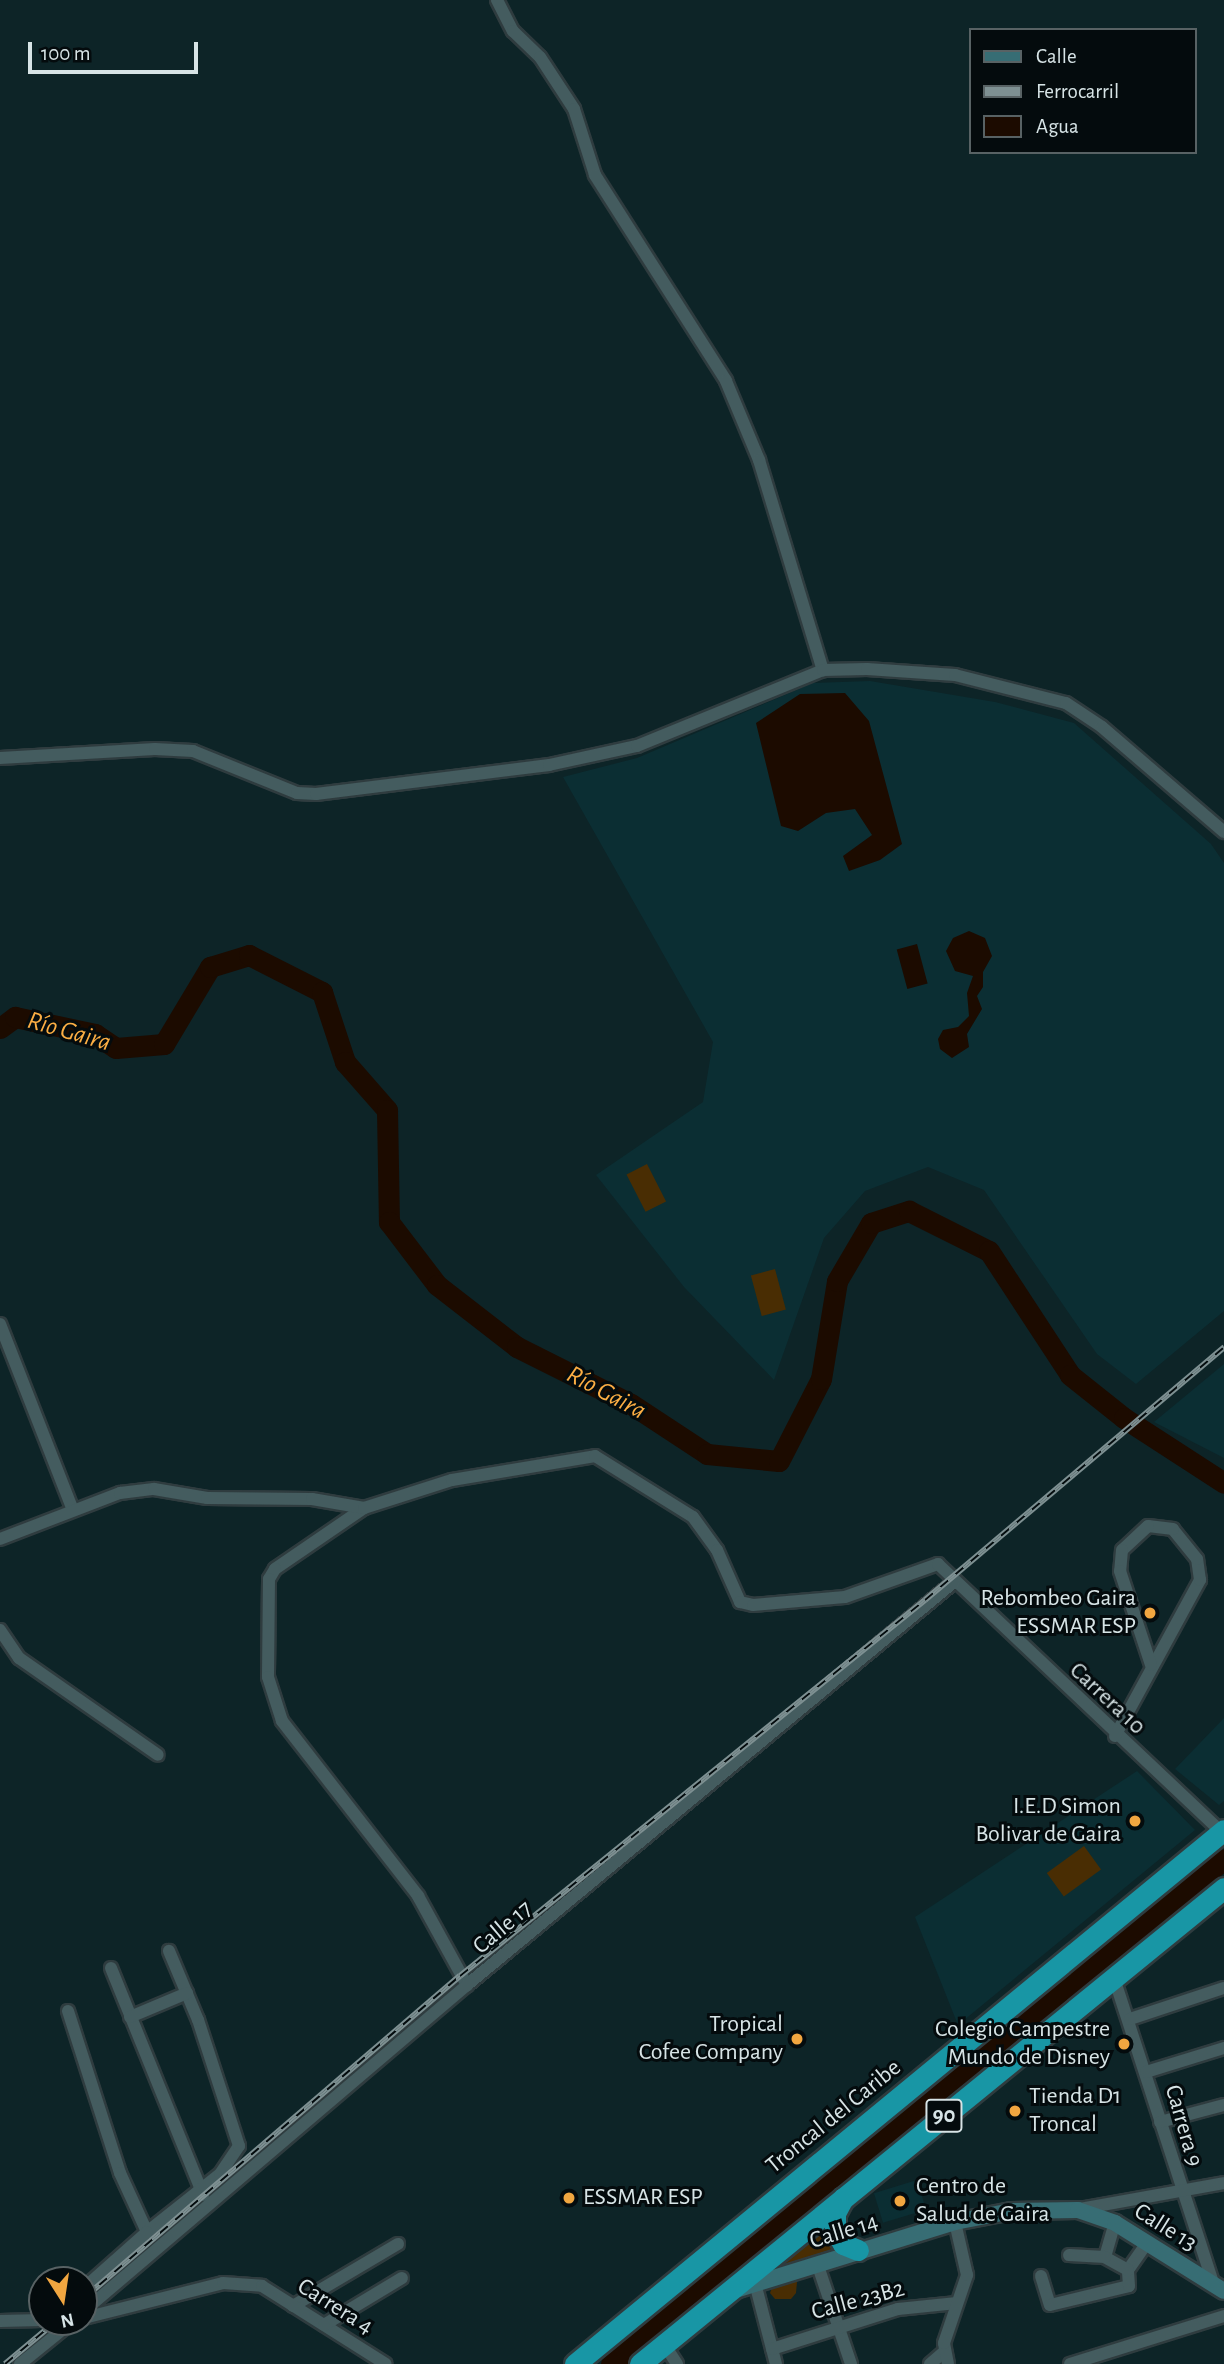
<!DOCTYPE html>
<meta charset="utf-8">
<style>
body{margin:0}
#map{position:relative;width:1224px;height:2364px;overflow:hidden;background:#0d2427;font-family:"Alegreya Sans",sans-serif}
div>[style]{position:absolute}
.built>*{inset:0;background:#0b2e33;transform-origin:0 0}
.green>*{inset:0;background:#492d03;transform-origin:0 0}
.water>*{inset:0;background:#1c0b00;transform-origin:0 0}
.river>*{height:21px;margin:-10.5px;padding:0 10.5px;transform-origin:10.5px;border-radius:10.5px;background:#1c0b00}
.roads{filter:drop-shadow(2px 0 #2f3c3f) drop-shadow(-2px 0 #2f3c3f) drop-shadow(0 2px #2f3c3f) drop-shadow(0 -2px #2f3c3f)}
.street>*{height:12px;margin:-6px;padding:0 6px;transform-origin:6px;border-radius:6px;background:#445c5f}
.secondary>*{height:16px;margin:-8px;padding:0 8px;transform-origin:8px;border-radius:8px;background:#376d74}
.highway>*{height:21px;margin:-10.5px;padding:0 10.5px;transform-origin:10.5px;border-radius:10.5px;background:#1896a5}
.rail>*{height:6px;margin-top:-3px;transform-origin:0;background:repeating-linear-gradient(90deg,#040b0d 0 10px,#7e9092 0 20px);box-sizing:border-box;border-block:2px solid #7e9092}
.dots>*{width:19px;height:19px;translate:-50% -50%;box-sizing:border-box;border:4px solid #040b0d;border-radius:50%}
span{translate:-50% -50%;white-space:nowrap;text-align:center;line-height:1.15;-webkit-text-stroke:6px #040b0d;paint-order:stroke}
.shield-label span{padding:2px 5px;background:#040b0d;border:2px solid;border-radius:5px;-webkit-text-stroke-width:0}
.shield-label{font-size:23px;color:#d7e4e6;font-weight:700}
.poi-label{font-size:24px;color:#d7e4e6}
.right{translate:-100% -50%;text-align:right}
.left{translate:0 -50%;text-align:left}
.street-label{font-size:24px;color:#d7e4e6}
.water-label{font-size:26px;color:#fcae44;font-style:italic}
.legend{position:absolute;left:969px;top:28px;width:228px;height:126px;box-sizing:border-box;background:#040b0d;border:2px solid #586264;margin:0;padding:9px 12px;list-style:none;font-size:21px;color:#d7e4e6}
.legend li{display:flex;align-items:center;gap:14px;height:35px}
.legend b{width:35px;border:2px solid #586264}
.north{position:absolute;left:28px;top:2266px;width:70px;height:70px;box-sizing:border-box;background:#040b0d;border:2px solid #586264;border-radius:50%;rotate:168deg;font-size:19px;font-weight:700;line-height:28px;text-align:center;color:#d7e4e6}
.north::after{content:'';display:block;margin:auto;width:24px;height:32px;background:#f1a640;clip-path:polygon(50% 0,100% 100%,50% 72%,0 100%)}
.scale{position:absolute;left:28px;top:42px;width:170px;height:32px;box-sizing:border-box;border:4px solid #d7e4e6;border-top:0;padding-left:9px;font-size:21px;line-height:24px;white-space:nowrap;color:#d7e4e6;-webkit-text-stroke:5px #040b0d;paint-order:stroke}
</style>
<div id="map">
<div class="built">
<i style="clip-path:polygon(870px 681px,995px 702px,1074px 723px,1211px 844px,1224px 863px,1224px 1311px,1136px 1384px,1097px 1354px,984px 1190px,928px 1167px,865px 1191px,824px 1238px,774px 1380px,684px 1287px,596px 1175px,703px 1102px,713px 1042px,563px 777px,637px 758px,813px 683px)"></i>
<i style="clip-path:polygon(1224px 1364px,1224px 1458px,1154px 1422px)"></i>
<i style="clip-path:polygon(1224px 1718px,1224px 1801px,1219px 1805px,1175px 1769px)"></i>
<i style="clip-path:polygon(1137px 1771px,1195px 1830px,958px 2025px,915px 1917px)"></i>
<i style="left:917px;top:2180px;width:31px;height:45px;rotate:73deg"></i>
</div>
<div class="green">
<i style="left:647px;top:1164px;width:42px;height:23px;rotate:63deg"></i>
<i style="left:775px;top:1269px;width:42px;height:25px;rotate:75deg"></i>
<i style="left:1084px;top:1846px;width:29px;height:46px;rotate:54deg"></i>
<i style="clip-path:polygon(827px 2216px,842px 2252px,761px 2269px)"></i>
<i style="clip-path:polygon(790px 2280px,797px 2282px,796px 2293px,791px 2299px,775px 2299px,770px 2293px,773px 2285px)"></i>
</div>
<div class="water">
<i style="clip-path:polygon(845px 693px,869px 721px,902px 844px,880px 860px,849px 871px,843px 856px,872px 835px,855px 809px,826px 813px,798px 831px,781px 826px,756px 723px,800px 694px)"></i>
<i style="clip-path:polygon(969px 931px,985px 938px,992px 956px,983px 972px,983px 987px,977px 996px,982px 1009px,967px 1034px,969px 1047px,952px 1058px,940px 1049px,938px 1039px,943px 1030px,958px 1027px,969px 1016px,967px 993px,973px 976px,955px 971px,946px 951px,953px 938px)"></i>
<i style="left:917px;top:944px;width:41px;height:21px;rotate:75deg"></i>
</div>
<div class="river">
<i style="left:0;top:1028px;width:19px;rotate:-36deg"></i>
<i style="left:15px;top:1017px;width:82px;rotate:12deg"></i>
<i style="left:95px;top:1034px;width:25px;rotate:34deg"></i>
<i style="left:116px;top:1048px;width:48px;rotate:-4.8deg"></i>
<i style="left:164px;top:1044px;width:90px;rotate:-59.1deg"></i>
<i style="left:210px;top:967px;width:41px;rotate:-17.1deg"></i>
<i style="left:249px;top:955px;width:82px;rotate:26.9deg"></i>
<i style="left:322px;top:992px;width:74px;rotate:71.8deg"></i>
<i style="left:345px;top:1062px;width:64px;rotate:48.8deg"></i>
<i style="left:387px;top:1110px;width:112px;rotate:89deg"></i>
<i style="left:389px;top:1222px;width:79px;rotate:52.7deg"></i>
<i style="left:437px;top:1285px;width:101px;rotate:37.8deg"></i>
<i style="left:517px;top:1347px;width:127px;rotate:26.6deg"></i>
<i style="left:631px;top:1404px;width:91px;rotate:33.3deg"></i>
<i style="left:707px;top:1454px;width:72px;rotate:5.6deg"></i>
<i style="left:779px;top:1461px;width:92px;rotate:-62.9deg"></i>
<i style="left:821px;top:1379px;width:99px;rotate:-80.7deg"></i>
<i style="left:837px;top:1281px;width:67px;rotate:-59.6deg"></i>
<i style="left:871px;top:1223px;width:40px;rotate:-18deg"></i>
<i style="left:909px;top:1211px;width:89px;rotate:26.6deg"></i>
<i style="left:989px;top:1251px;width:148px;rotate:56.8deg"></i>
<i style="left:1070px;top:1375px;width:69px;rotate:38.5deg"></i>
<i style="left:1124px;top:1418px;width:119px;rotate:33deg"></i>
<i style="left:611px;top:2364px;width:794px;rotate:-39.48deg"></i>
</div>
<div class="roads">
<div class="street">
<i style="left:497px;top:0;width:35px;rotate:63deg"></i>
<i style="left:513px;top:31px;width:37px;rotate:44deg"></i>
<i style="left:540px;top:57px;width:62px;rotate:56.8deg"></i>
<i style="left:574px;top:109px;width:69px;rotate:72.3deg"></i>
<i style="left:595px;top:175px;width:244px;rotate:57.5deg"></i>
<i style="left:726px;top:381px;width:86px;rotate:67.3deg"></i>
<i style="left:759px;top:460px;width:220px;rotate:73.1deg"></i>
<i style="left:0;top:758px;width:155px;rotate:-3.3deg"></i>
<i style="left:155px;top:749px;width:38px;rotate:3deg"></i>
<i style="left:193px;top:751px;width:112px;rotate:22deg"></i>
<i style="left:297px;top:793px;width:19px;rotate:3deg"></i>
<i style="left:316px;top:794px;width:235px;rotate:-7.1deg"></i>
<i style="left:549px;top:765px;width:90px;rotate:-12.2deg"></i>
<i style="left:637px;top:746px;width:201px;rotate:-22.2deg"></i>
<i style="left:823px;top:670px;width:44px;rotate:-1.3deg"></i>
<i style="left:867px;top:669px;width:88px;rotate:3.9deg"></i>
<i style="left:955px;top:675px;width:114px;rotate:14.2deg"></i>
<i style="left:1066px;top:703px;width:43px;rotate:33.7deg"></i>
<i style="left:1102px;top:727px;width:161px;rotate:40.7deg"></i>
<i style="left:0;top:1324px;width:198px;rotate:68.6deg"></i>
<i style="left:364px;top:1508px;width:108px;rotate:145.6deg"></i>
<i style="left:275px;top:1569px;width:12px;rotate:121deg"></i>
<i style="left:269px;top:1579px;width:98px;rotate:90.6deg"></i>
<i style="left:268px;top:1677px;width:46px;rotate:72.3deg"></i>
<i style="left:282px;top:1721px;width:222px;rotate:52.1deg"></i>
<i style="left:418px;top:1896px;width:102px;rotate:61.2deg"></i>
<i style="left:0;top:1539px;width:129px;rotate:-21deg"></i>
<i style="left:120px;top:1493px;width:34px;rotate:-7deg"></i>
<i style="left:154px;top:1489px;width:54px;rotate:9.6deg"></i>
<i style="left:207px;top:1498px;width:105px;rotate:0.5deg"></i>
<i style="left:312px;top:1499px;width:53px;rotate:9.8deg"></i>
<i style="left:364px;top:1508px;width:92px;rotate:-17.7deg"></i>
<i style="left:452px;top:1480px;width:145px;rotate:-9.5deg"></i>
<i style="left:595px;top:1456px;width:115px;rotate:31.9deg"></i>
<i style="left:693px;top:1517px;width:41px;rotate:54deg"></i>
<i style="left:717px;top:1550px;width:57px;rotate:66.1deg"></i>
<i style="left:740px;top:1602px;width:13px;rotate:13deg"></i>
<i style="left:753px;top:1605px;width:92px;rotate:-5deg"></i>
<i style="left:845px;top:1597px;width:99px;rotate:-19.5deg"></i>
<i style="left:938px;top:1564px;width:390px;rotate:43.4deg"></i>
<i style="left:0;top:1630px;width:34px;rotate:56deg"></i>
<i style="left:19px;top:1658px;width:169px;rotate:34.9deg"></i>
<i style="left:1115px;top:1736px;width:178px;rotate:-61.4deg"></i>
<i style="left:1200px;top:1580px;width:21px;rotate:-98deg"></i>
<i style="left:1197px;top:1559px;width:38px;rotate:-129deg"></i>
<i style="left:1173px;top:1529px;width:25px;rotate:-173deg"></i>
<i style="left:1148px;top:1526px;width:35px;rotate:137deg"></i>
<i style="left:1122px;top:1550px;width:21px;rotate:95deg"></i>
<i style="left:1120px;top:1571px;width:99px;rotate:71.7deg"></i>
<i style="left:111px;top:1968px;width:245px;rotate:67.9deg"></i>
<i style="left:1114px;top:1978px;width:324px;rotate:72deg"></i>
<i style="left:68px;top:2011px;width:170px;rotate:72.2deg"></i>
<i style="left:120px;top:2173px;width:65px;rotate:65.4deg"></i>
<i style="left:147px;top:2232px;width:93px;rotate:-38.5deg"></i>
<i style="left:220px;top:2174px;width:34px;rotate:-56deg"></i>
<i style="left:239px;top:2146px;width:133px;rotate:-108deg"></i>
<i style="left:198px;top:2020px;width:75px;rotate:-112.8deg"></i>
<i style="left:130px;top:2017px;width:62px;rotate:-22.8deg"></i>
<i style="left:1130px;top:2019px;width:99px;rotate:-18.3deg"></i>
<i style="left:1146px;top:2072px;width:82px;rotate:-17.1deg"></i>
<i style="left:1160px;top:2122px;width:66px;rotate:-14.9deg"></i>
<i style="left:1080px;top:2209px;width:146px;rotate:-10.2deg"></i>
<i style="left:1105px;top:2257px;width:35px;rotate:-74deg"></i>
<i style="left:817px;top:2263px;width:107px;rotate:71.4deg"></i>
<i style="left:1128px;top:2270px;width:33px;rotate:-55deg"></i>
<i style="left:1041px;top:2276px;width:30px;rotate:73deg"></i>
<i style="left:1050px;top:2305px;width:81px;rotate:-13.5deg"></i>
<i style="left:1129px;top:2286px;width:16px;rotate:-94deg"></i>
<i style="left:1128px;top:2270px;width:26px;rotate:-151deg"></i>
<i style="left:1105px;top:2257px;width:36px;rotate:-177deg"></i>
<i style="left:755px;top:2283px;width:84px;rotate:75.5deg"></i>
<i style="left:84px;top:2288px;width:84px;rotate:-41.6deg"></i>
<i style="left:293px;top:2306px;width:122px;rotate:-30.6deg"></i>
<i style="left:84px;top:2311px;width:503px;rotate:-40.4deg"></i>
<i style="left:467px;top:1985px;width:632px;rotate:-39.61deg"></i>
<i style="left:84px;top:2318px;width:143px;rotate:-14.1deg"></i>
<i style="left:223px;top:2283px;width:39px;rotate:4deg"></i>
<i style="left:262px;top:2286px;width:146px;rotate:32.2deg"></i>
<i style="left:0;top:2321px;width:42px;rotate:-1.4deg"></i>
<i style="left:324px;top:2325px;width:91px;rotate:-31.1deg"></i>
<i style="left:664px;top:2344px;width:24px;rotate:57deg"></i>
<i style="left:772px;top:2349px;width:132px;rotate:-17.6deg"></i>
<i style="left:898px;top:2309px;width:59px;rotate:-5.8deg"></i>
<i style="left:20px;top:2364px;width:67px;rotate:-38.9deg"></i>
<i style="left:930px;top:2364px;width:18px;rotate:-41deg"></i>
<i style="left:948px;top:2364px;width:21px;rotate:-101deg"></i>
<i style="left:944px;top:2343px;width:72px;rotate:-71.3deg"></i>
<i style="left:967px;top:2275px;width:54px;rotate:-102.8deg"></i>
<i style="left:1070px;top:2364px;width:161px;rotate:-17.3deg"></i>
</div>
<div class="secondary">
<i style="left:735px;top:2290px;width:230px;rotate:-17.2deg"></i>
<i style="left:955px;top:2222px;width:57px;rotate:-11.1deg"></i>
<i style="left:1011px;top:2211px;width:67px;rotate:-0.9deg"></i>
<i style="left:1078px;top:2210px;width:39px;rotate:19deg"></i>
<i style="left:1115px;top:2223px;width:128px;rotate:32deg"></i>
</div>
<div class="highway">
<i style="left:843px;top:2198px;width:17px;rotate:118deg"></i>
<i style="left:835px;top:2213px;width:17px;rotate:90deg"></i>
<i style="left:835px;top:2230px;width:16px;rotate:60deg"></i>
<i style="left:843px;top:2244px;width:16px;rotate:22deg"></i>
<i style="left:575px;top:2364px;width:840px;rotate:-39.45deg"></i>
<i style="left:640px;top:2364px;width:753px;rotate:-39.18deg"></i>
</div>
</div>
<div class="rail">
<i style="left:84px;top:2298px;width:495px;rotate:-40.6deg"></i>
<i style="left:460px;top:1976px;width:598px;rotate:-38.96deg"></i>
<i style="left:925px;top:1600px;width:392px;rotate:-40.2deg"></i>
<i style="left:5px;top:2364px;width:65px;rotate:-40deg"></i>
</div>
<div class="dots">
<i style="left:1150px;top:1613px;background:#f1a640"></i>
<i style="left:1135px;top:1821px;background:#f1a640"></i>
<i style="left:797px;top:2039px;background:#f1a640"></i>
<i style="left:1124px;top:2044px;background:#f1a640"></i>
<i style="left:1015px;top:2111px;background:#f1a640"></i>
<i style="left:569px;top:2198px;background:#f1a640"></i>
<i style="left:900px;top:2201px;background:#f1a640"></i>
</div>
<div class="shield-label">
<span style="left:944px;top:2116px">90</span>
</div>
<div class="poi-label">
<span class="right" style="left:1136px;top:1613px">Rebombeo Gaira<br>ESSMAR ESP</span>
<span class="right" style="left:1121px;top:1821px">I.E.D Simon<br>Bolivar de Gaira</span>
<span class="right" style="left:783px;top:2039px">Tropical<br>Cofee Company</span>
<span class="right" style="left:1110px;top:2044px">Colegio Campestre<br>Mundo de Disney</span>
<span class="left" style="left:1029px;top:2111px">Tienda D1<br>Troncal</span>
<span class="left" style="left:916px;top:2201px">Centro de<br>Salud de Gaira</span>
<span class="left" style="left:583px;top:2198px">ESSMAR ESP</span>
</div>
<div class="street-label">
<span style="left:1107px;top:1699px;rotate:43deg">Carrera 10</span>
<span style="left:503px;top:1928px;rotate:-40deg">Calle 17</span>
<span style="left:834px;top:2117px;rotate:-39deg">Troncal del Caribe</span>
<span style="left:1183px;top:2126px;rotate:74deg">Carrera 9</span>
<span style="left:1165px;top:2228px;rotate:32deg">Calle 13</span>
<span style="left:844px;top:2232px;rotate:-17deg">Calle 14</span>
<span style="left:858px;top:2301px;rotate:-15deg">Calle 23B2</span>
<span style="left:335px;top:2307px;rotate:32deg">Carrera 4</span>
</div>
<div class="water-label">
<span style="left:69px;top:1032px;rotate:16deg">Río Gaira</span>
<span style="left:606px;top:1393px;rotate:28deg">Río Gaira</span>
</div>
<ul class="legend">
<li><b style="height:9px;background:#376d74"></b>Calle</li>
<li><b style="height:9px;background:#7e9092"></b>Ferrocarril</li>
<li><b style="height:19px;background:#1c0b00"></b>Agua</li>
</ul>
<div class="north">N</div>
<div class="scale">100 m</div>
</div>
